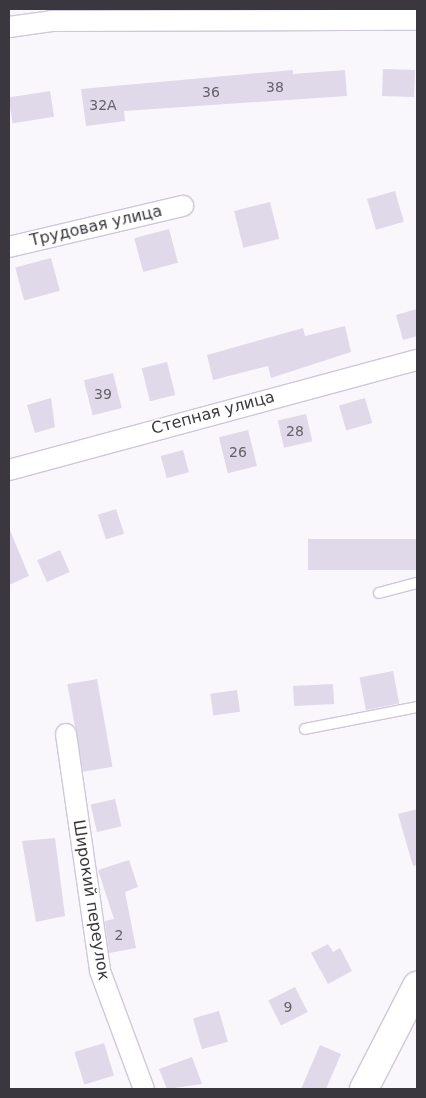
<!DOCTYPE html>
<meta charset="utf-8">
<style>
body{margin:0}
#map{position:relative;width:426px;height:1098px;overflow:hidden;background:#f9f6fc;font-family:"DejaVu Sans",sans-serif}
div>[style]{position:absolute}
.building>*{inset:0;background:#e0d9e9;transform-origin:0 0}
.roads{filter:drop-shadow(1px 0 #cfc8d9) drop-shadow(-1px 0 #cfc8d9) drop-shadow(0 1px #cfc8d9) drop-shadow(0 -1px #cfc8d9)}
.lane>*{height:10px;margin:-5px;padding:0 5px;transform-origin:5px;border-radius:5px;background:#fff}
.street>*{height:20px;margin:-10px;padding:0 10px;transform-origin:10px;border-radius:10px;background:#fff}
.secondary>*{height:28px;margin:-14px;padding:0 14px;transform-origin:14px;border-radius:14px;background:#fff}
span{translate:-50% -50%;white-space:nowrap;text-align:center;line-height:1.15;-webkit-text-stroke:4px #fff;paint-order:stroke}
.number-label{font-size:14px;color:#646069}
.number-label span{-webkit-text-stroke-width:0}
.street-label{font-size:16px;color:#3a373e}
.frame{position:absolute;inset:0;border:10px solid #3a373e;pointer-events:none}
</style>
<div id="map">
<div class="building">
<i style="left:383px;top:69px;width:32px;height:27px;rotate:2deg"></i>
<i style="clip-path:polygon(293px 70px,293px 74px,345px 70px,347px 96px,124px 111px,125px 121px,86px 126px,81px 89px)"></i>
<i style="left:50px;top:91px;width:26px;height:42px;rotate:81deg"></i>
<i style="left:395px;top:191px;width:32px;height:29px;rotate:74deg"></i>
<i style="left:270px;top:202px;width:38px;height:37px;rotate:76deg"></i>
<i style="left:169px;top:229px;width:35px;height:36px;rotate:75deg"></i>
<i style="left:51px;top:258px;width:34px;height:37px;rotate:75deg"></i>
<i style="clip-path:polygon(417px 309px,417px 336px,403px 340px,396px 315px)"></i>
<i style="clip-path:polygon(345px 326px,351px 352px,271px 378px,268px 366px,213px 380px,207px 355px,303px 328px,305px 336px)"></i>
<i style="left:167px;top:362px;width:34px;height:26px;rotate:76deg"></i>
<i style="left:113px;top:373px;width:36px;height:30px;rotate:76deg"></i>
<i style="clip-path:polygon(51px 398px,55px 427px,35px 433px,27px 405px)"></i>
<i style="left:365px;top:398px;width:26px;height:27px;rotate:74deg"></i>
<i style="left:306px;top:414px;width:28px;height:29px;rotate:77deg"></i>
<i style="left:248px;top:430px;width:37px;height:30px;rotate:76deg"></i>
<i style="left:183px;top:450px;width:23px;height:23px;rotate:75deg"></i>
<i style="left:116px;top:509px;width:26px;height:19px;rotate:72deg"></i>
<i style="clip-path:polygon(9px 528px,29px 576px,9px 585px)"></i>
<i style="left:417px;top:539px;width:31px;height:109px;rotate:90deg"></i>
<i style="left:60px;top:550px;width:24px;height:25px;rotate:66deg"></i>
<i style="left:393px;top:671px;width:33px;height:34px;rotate:79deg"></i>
<i style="left:97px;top:679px;width:89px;height:30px;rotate:80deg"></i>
<i style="left:333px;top:684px;width:20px;height:40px;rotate:87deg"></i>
<i style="left:237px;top:690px;width:22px;height:27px;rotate:82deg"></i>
<i style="left:115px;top:799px;width:28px;height:25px;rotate:77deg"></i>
<i style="clip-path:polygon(417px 809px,417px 865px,413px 866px,398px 814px)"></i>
<i style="clip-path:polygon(55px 838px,65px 916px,36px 922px,22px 841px)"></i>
<i style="clip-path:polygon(129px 860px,138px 887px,125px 892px,136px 948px,109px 953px,105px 921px,114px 919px,98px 870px)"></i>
<i style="clip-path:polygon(328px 944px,333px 952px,340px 948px,352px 971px,328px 984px,311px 953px)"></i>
<i style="left:295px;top:987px;width:28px;height:30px;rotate:63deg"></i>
<i style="left:219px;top:1011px;width:32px;height:27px;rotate:74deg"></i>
<i style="left:104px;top:1043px;width:34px;height:31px;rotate:73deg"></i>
<i style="clip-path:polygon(320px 1045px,341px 1054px,326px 1089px,301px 1089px)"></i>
<i style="clip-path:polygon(192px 1057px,202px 1084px,167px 1089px,159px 1069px)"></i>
</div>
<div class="roads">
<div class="lane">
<i style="left:379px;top:593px;width:39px;rotate:-15deg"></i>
<i style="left:305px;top:729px;width:114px;rotate:-11.1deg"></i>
</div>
<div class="street">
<i style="left:9px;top:27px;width:43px;rotate:-7.9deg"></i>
<i style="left:52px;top:21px;width:365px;rotate:-0.2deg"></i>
<i style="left:9px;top:247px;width:179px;rotate:-13.3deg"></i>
<i style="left:9px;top:470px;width:423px;rotate:-15.1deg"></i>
<i style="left:66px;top:734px;width:239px;rotate:81.8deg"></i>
<i style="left:100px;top:971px;width:126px;rotate:69.6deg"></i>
</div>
<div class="secondary">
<i style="left:364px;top:1089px;width:116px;rotate:-62.8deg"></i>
</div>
</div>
<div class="number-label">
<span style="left:275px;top:87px">38</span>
<span style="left:211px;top:92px">36</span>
<span style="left:103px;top:105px">32А</span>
<span style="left:103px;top:394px">39</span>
<span style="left:295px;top:431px">28</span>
<span style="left:238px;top:452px">26</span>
<span style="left:119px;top:935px">2</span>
<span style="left:288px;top:1007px">9</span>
</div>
<div class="street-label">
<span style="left:96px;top:226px;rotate:-13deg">Трудовая улица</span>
<span style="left:213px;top:413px;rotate:-15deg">Степная улица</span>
<span style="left:91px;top:900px;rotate:81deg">Широкий переулок</span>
</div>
<div class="frame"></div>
</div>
